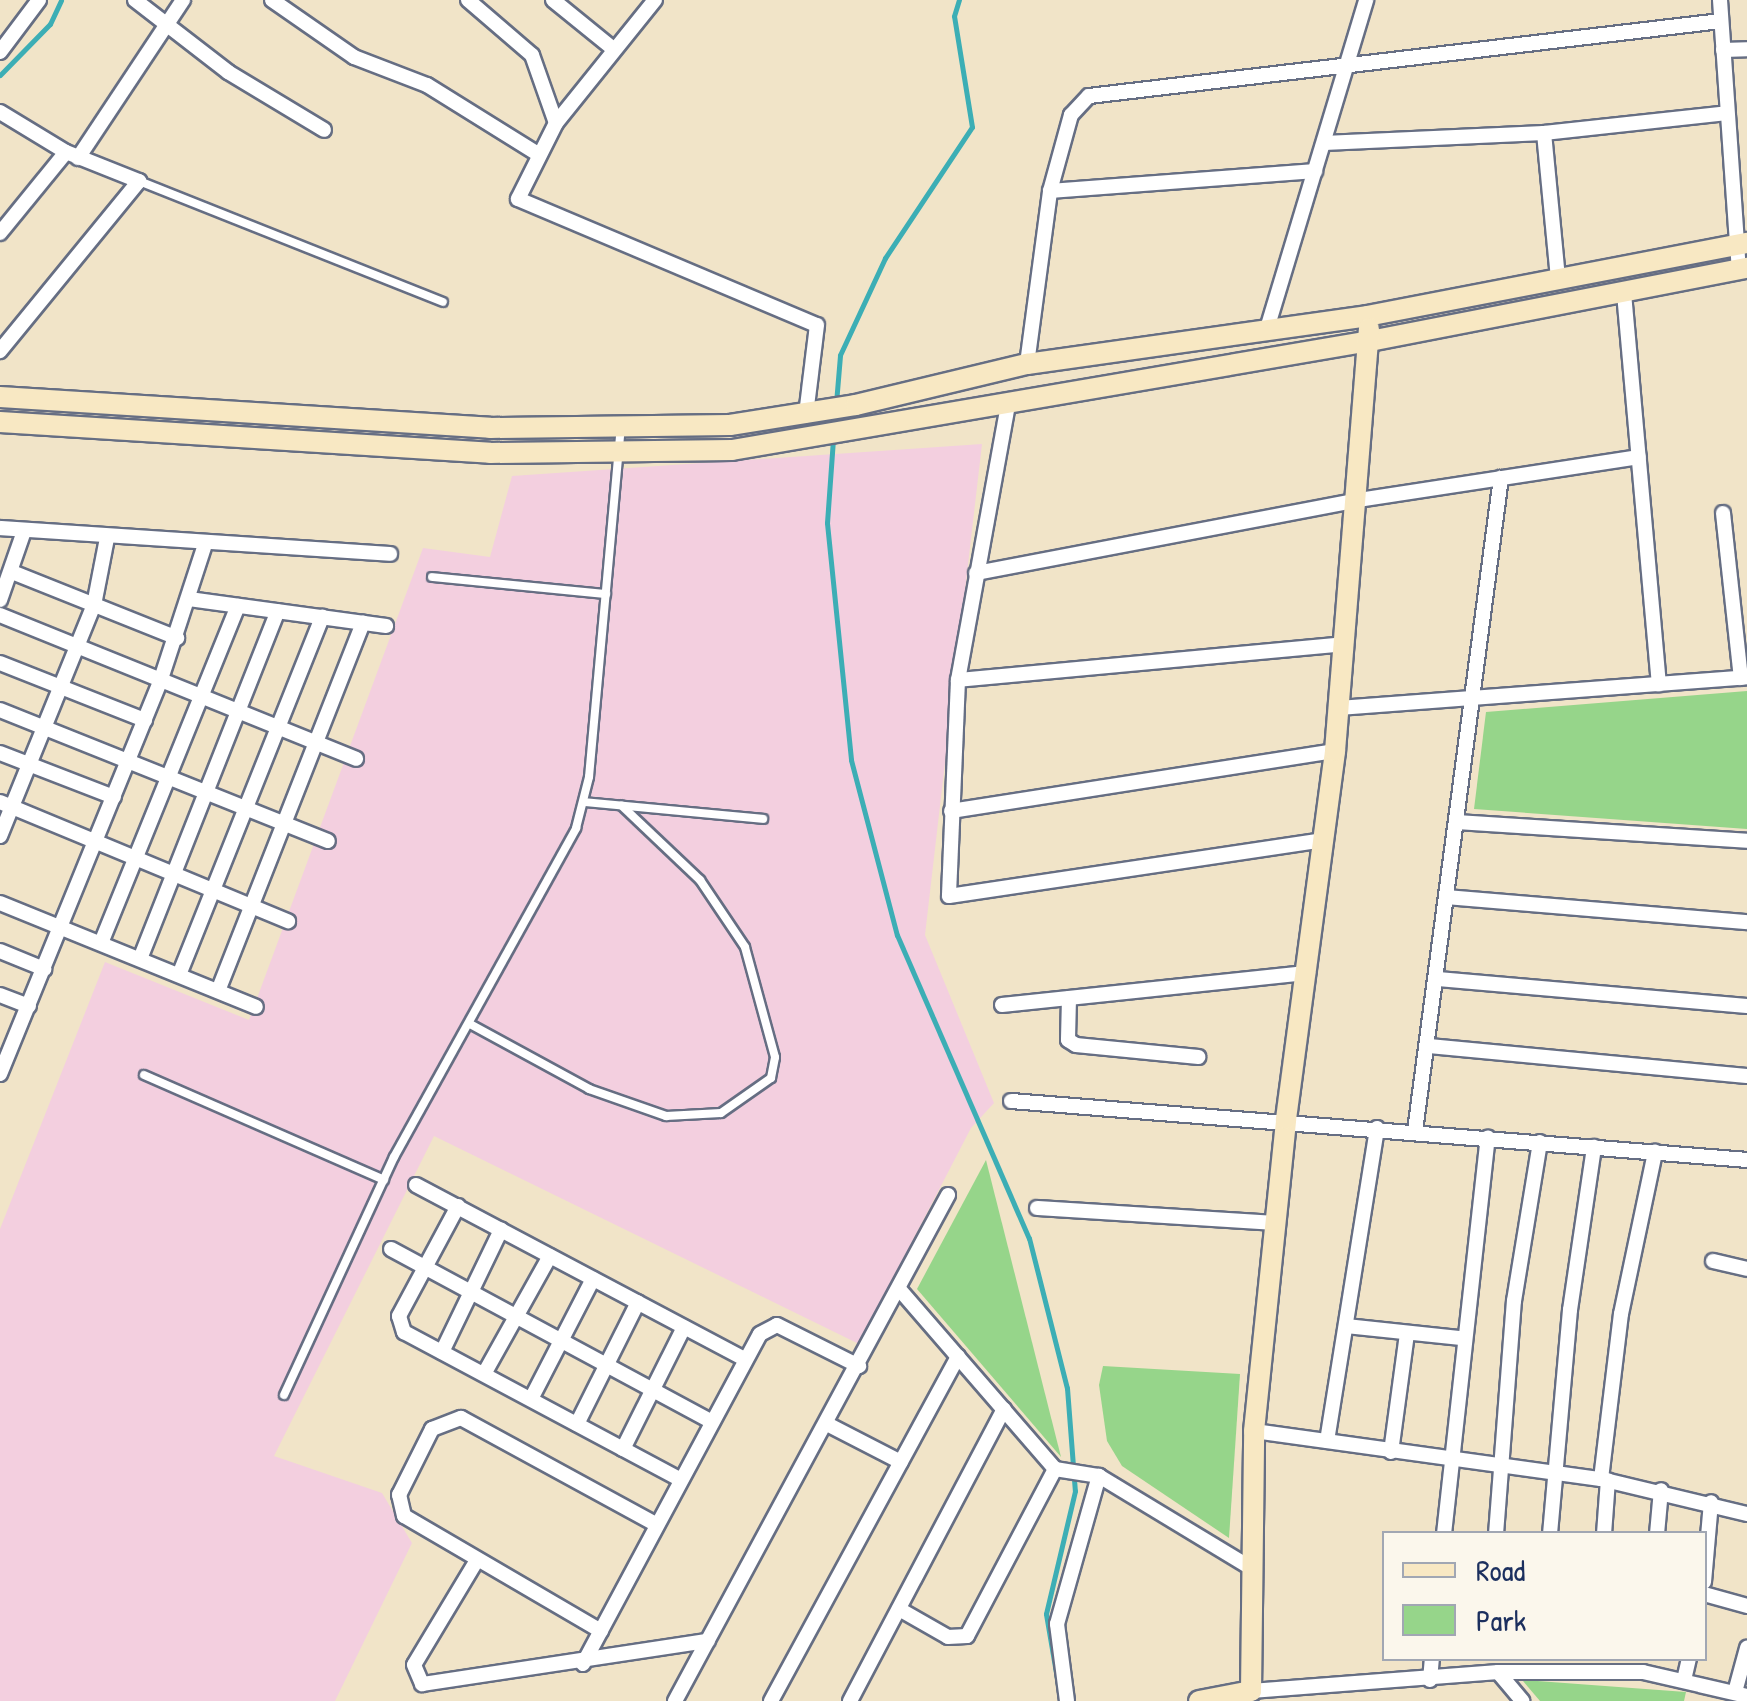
<!DOCTYPE html>
<style>
body{margin:0}
#map{position:relative;width:1747px;height:1701px;overflow:hidden;background:#f1e4c8;font-family:"Patrick Hand",sans-serif}
div>[style]{position:absolute}
.built>*{inset:0;background:#f3cfdf}
.green>*{inset:0;background:#96d58a}
.stream>*{height:5px;margin:-2.5px;padding:0 2.5px;transform-origin:2.5px;border-radius:2.5px;background:#3caeb5}
.roads{filter:drop-shadow(2px 0 #666e83) drop-shadow(-2px 0 #666e83) drop-shadow(0 2px #666e83) drop-shadow(0 -2px #666e83)}
.lane>*{height:8px;margin:-4px;padding:0 4px;transform-origin:4px;border-radius:4px;background:#fff}
.street>*{height:14px;margin:-7px;padding:0 7px;transform-origin:7px;border-radius:7px;background:#fff}
.secondary>*{height:20px;margin:-10px;padding:0 10px;transform-origin:10px;border-radius:10px;background:#f8e8c3}
span{translate:-50% -50%;white-space:nowrap;text-align:center;line-height:1.15;-webkit-text-stroke:9px #fbf7ec;paint-order:stroke}
.legend{position:absolute;left:1382px;top:1531px;width:325px;height:130px;box-sizing:border-box;background:#fbf7ec;border:2px solid #a1a7b3;margin:0;padding:12px 18px;list-style:none;font-size:30px;color:#1b2f5e}
.legend li{display:flex;align-items:center;gap:20px;height:50px}
.legend b{width:50px;border:2px solid #a1a7b3}
</style>
<div id="map">
<div class="built">
<i style="clip-path:polygon(982px 444px,925px 935px,994px 1103px,971px 1128px,859px 1344px,434px 1136px,274px 1456px,382px 1493px,412px 1543px,335px 1701px,0 1701px,0 1229px,105px 962px,249px 1020px,423px 548px,490px 557px,512px 476px)"></i>
</div>
<div class="green">
<i style="clip-path:polygon(1747px 691px,1747px 829px,1474px 809px,1486px 712px)"></i>
<i style="clip-path:polygon(986px 1160px,1061px 1457px,917px 1289px)"></i>
<i style="clip-path:polygon(1103px 1366px,1240px 1374px,1229px 1538px,1122px 1466px,1107px 1441px,1099px 1385px)"></i>
<i style="clip-path:polygon(1523px 1681px,1523px 1680px,1686px 1692px,1684px 1701px,1540px 1701px)"></i>
</div>
<div class="stream">
<i style="left:0;top:75px;width:71px;rotate:-45.6deg"></i>
<i style="left:50px;top:24px;width:26px;rotate:-65deg"></i>
<i style="left:836px;top:403px;width:48px;rotate:-85.2deg"></i>
<i style="left:840px;top:355px;width:107px;rotate:-65.1deg"></i>
<i style="left:885px;top:258px;width:157px;rotate:-56.4deg"></i>
<i style="left:972px;top:127px;width:112px;rotate:-99.2deg"></i>
<i style="left:954px;top:16px;width:17px;rotate:-73deg"></i>
<i style="left:833px;top:439px;width:84px;rotate:94.1deg"></i>
<i style="left:827px;top:523px;width:238px;rotate:84.2deg"></i>
<i style="left:851px;top:760px;width:181px;rotate:75.3deg"></i>
<i style="left:897px;top:935px;width:331px;rotate:66.5deg"></i>
<i style="left:1029px;top:1238px;width:155px;rotate:75.8deg"></i>
<i style="left:1067px;top:1388px;width:103px;rotate:85.6deg"></i>
<i style="left:1075px;top:1491px;width:126px;rotate:103.3deg"></i>
<i style="left:1046px;top:1614px;width:71px;rotate:80.3deg"></i>
</div>
<div class="roads">
<div class="lane">
<i style="left:139px;top:181px;width:327px;rotate:21.7deg"></i>
<i style="left:432px;top:577px;width:175px;rotate:5.6deg"></i>
<i style="left:584px;top:802px;width:180px;rotate:5.4deg"></i>
<i style="left:470px;top:1024px;width:136px;rotate:28.6deg"></i>
<i style="left:589px;top:1089px;width:82px;rotate:19.3deg"></i>
<i style="left:666px;top:1116px;width:55px;rotate:-3.1deg"></i>
<i style="left:721px;top:1113px;width:61px;rotate:-35deg"></i>
<i style="left:771px;top:1078px;width:21px;rotate:-79deg"></i>
<i style="left:775px;top:1057px;width:114px;rotate:-105.3deg"></i>
<i style="left:745px;top:947px;width:81px;rotate:-123.9deg"></i>
<i style="left:700px;top:880px;width:108px;rotate:-136.5deg"></i>
<i style="left:144px;top:1075px;width:262px;rotate:23.6deg"></i>
<i style="left:284px;top:1395px;width:262px;rotate:-65.2deg"></i>
<i style="left:394px;top:1157px;width:376px;rotate:-61deg"></i>
<i style="left:576px;top:828px;width:53px;rotate:-75.7deg"></i>
<i style="left:589px;top:777px;width:350px;rotate:-84.8deg"></i>
</div>
<div class="street">
<i style="left:135px;top:0;width:118px;rotate:37.7deg"></i>
<i style="left:228px;top:72px;width:112px;rotate:31.1deg"></i>
<i style="left:272px;top:0;width:100px;rotate:34.8deg"></i>
<i style="left:354px;top:57px;width:78px;rotate:21deg"></i>
<i style="left:427px;top:85px;width:131px;rotate:31.9deg"></i>
<i style="left:468px;top:0;width:84px;rotate:40.7deg"></i>
<i style="left:532px;top:55px;width:72px;rotate:70.6deg"></i>
<i style="left:556px;top:123px;width:85px;rotate:116.6deg"></i>
<i style="left:518px;top:199px;width:324px;rotate:22.9deg"></i>
<i style="left:817px;top:325px;width:91px;rotate:97deg"></i>
<i style="left:553px;top:0;width:76px;rotate:39.1deg"></i>
<i style="left:1720px;top:0;width:270px;rotate:86deg"></i>
<i style="left:1723px;top:50px;width:24px;rotate:-2deg"></i>
<i style="left:0;top:52px;width:65px;rotate:-53.1deg"></i>
<i style="left:0;top:112px;width:77px;rotate:31.2deg"></i>
<i style="left:66px;top:152px;width:79px;rotate:21.7deg"></i>
<i style="left:139px;top:181px;width:220px;rotate:129.3deg"></i>
<i style="left:556px;top:123px;width:158px;rotate:-51.2deg"></i>
<i style="left:1544px;top:133px;width:146px;rotate:84.5deg"></i>
<i style="left:1324px;top:143px;width:220px;rotate:-2.6deg"></i>
<i style="left:1544px;top:133px;width:184px;rotate:-6.2deg"></i>
<i style="left:78px;top:158px;width:190px;rotate:-56.4deg"></i>
<i style="left:1050px;top:191px;width:266px;rotate:-4.3deg"></i>
<i style="left:0;top:233px;width:104px;rotate:-50.8deg"></i>
<i style="left:1624px;top:293px;width:393px;rotate:84.9deg"></i>
<i style="left:1266px;top:332px;width:347px;rotate:-73.2deg"></i>
<i style="left:1027px;top:364px;width:175px;rotate:-82.4deg"></i>
<i style="left:1050px;top:191px;width:79px;rotate:-74.6deg"></i>
<i style="left:1071px;top:115px;width:26px;rotate:-47deg"></i>
<i style="left:1089px;top:96px;width:636px;rotate:-6.77deg"></i>
<i style="left:1008px;top:405px;width:280px;rotate:100.3deg"></i>
<i style="left:958px;top:680px;width:216px;rotate:92.4deg"></i>
<i style="left:949px;top:896px;width:379px;rotate:-8.5deg"></i>
<i style="left:1723px;top:513px;width:166px;rotate:83.8deg"></i>
<i style="left:0;top:528px;width:391px;rotate:3.8deg"></i>
<i style="left:12px;top:572px;width:178px;rotate:21.8deg"></i>
<i style="left:976px;top:573px;width:389px;rotate:-10.8deg"></i>
<i style="left:1358px;top:500px;width:284px;rotate:-8.7deg"></i>
<i style="left:189px;top:599px;width:199px;rotate:7.8deg"></i>
<i style="left:0;top:600px;width:73px;rotate:-70.8deg"></i>
<i style="left:0;top:615px;width:384px;rotate:22deg"></i>
<i style="left:0;top:663px;width:156px;rotate:21.5deg"></i>
<i style="left:958px;top:680px;width:388px;rotate:-5.3deg"></i>
<i style="left:1339px;top:708px;width:409px;rotate:-4.3deg"></i>
<i style="left:0;top:710px;width:353px;rotate:21.8deg"></i>
<i style="left:0;top:753px;width:122px;rotate:21.1deg"></i>
<i style="left:0;top:802px;width:312px;rotate:22.5deg"></i>
<i style="left:951px;top:811px;width:389px;rotate:-8.9deg"></i>
<i style="left:1456px;top:822px;width:292px;rotate:3.7deg"></i>
<i style="left:0;top:836px;width:249px;rotate:-67.9deg"></i>
<i style="left:94px;top:605px;width:68px;rotate:-79deg"></i>
<i style="left:1447px;top:897px;width:301px;rotate:4.8deg"></i>
<i style="left:0;top:903px;width:276px;rotate:22.1deg"></i>
<i style="left:101px;top:943px;width:364px;rotate:-67.9deg"></i>
<i style="left:0;top:951px;width:48px;rotate:22.2deg"></i>
<i style="left:140px;top:959px;width:374px;rotate:-68.4deg"></i>
<i style="left:179px;top:975px;width:386px;rotate:-68.2deg"></i>
<i style="left:1438px;top:979px;width:310px;rotate:5deg"></i>
<i style="left:218px;top:991px;width:396px;rotate:-68.5deg"></i>
<i style="left:0;top:995px;width:31px;rotate:21deg"></i>
<i style="left:1069px;top:998px;width:42px;rotate:91.4deg"></i>
<i style="left:1068px;top:1040px;width:9px;rotate:32deg"></i>
<i style="left:1076px;top:1045px;width:123px;rotate:5.6deg"></i>
<i style="left:1002px;top:1005px;width:308px;rotate:-6deg"></i>
<i style="left:1429px;top:1046px;width:319px;rotate:5.4deg"></i>
<i style="left:0;top:1074px;width:427px;rotate:-67.8deg"></i>
<i style="left:161px;top:679px;width:142px;rotate:-71.9deg"></i>
<i style="left:1011px;top:1101px;width:738px;rotate:4.58deg"></i>
<i style="left:1415px;top:1131px;width:659px;rotate:-82.5deg"></i>
<i style="left:416px;top:1185px;width:372px;rotate:27.9deg"></i>
<i style="left:458px;top:1206px;width:125px;rotate:118.2deg"></i>
<i style="left:399px;top:1316px;width:17px;rotate:73deg"></i>
<i style="left:404px;top:1332px;width:314px;rotate:28.1deg"></i>
<i style="left:1037px;top:1208px;width:240px;rotate:3.6deg"></i>
<i style="left:391px;top:1249px;width:362px;rotate:28.3deg"></i>
<i style="left:1713px;top:1261px;width:35px;rotate:13deg"></i>
<i style="left:900px;top:1290px;width:237px;rotate:49.1deg"></i>
<i style="left:1055px;top:1469px;width:45px;rotate:9deg"></i>
<i style="left:1099px;top:1476px;width:178px;rotate:31.2deg"></i>
<i style="left:1346px;top:1326px;width:116px;rotate:6deg"></i>
<i style="left:442px;top:1352px;width:136px;rotate:-64.2deg"></i>
<i style="left:484px;top:1374px;width:135px;rotate:-60.8deg"></i>
<i style="left:531px;top:1399px;width:135px;rotate:-62.7deg"></i>
<i style="left:577px;top:1424px;width:136px;rotate:-63.4deg"></i>
<i style="left:827px;top:1424px;width:83px;rotate:27.2deg"></i>
<i style="left:1254px;top:1431px;width:350px;rotate:7.9deg"></i>
<i style="left:1601px;top:1479px;width:150px;rotate:13.5deg"></i>
<i style="left:1327px;top:1441px;width:317px;rotate:-80.9deg"></i>
<i style="left:623px;top:1449px;width:136px;rotate:-63.4deg"></i>
<i style="left:1391px;top:1452px;width:120px;rotate:-82.3deg"></i>
<i style="left:1601px;top:1479px;width:166px;rotate:-83.1deg"></i>
<i style="left:1621px;top:1314px;width:166px;rotate:-78.1deg"></i>
<i style="left:1444px;top:1534px;width:399px;rotate:-83.7deg"></i>
<i style="left:1496px;top:1534px;width:234px;rotate:-85.6deg"></i>
<i style="left:1514px;top:1301px;width:161px;rotate:-80.7deg"></i>
<i style="left:1550px;top:1534px;width:225px;rotate:-84.9deg"></i>
<i style="left:1570px;top:1310px;width:165px;rotate:-81.6deg"></i>
<i style="left:1604px;top:1534px;width:54px;rotate:-85.8deg"></i>
<i style="left:1657px;top:1534px;width:44px;rotate:-84.8deg"></i>
<i style="left:477px;top:1560px;width:122px;rotate:121deg"></i>
<i style="left:414px;top:1665px;width:21px;rotate:67deg"></i>
<i style="left:422px;top:1684px;width:289px;rotate:-8.6deg"></i>
<i style="left:1704px;top:1582px;width:80px;rotate:-85deg"></i>
<i style="left:1704px;top:1594px;width:45px;rotate:15.6deg"></i>
<i style="left:899px;top:1609px;width:56px;rotate:29.7deg"></i>
<i style="left:948px;top:1637px;width:19px;rotate:-3deg"></i>
<i style="left:967px;top:1636px;width:189px;rotate:-62.2deg"></i>
<i style="left:601px;top:1631px;width:228px;rotate:-149.7deg"></i>
<i style="left:404px;top:1516px;width:22px;rotate:-103deg"></i>
<i style="left:399px;top:1495px;width:74px;rotate:-63.4deg"></i>
<i style="left:432px;top:1429px;width:31px;rotate:-21deg"></i>
<i style="left:461px;top:1418px;width:223px;rotate:28.6deg"></i>
<i style="left:583px;top:1664px;width:374px;rotate:-61.8deg"></i>
<i style="left:760px;top:1334px;width:19px;rotate:-28deg"></i>
<i style="left:777px;top:1325px;width:92px;rotate:26.6deg"></i>
<i style="left:1498px;top:1672px;width:38px;rotate:50deg"></i>
<i style="left:1430px;top:1680px;width:22px;rotate:-85deg"></i>
<i style="left:1684px;top:1680px;width:23px;rotate:-77deg"></i>
<i style="left:1251px;top:1691px;width:248px;rotate:-4.4deg"></i>
<i style="left:1498px;top:1672px;width:145px"></i>
<i style="left:1643px;top:1672px;width:107px;rotate:13deg"></i>
<i style="left:1735px;top:1692px;width:46px;rotate:-74.7deg"></i>
<i style="left:675px;top:1701px;width:575px;rotate:-61.65deg"></i>
<i style="left:771px;top:1701px;width:392px;rotate:-61.5deg"></i>
<i style="left:850px;top:1701px;width:330px;rotate:-62.2deg"></i>
<i style="left:1067px;top:1701px;width:78px;rotate:-97.4deg"></i>
<i style="left:1057px;top:1624px;width:154px;rotate:-74.2deg"></i>
</div>
<div class="secondary">
<i style="left:0;top:397px;width:491px;rotate:3.6deg"></i>
<i style="left:490px;top:428px;width:240px;rotate:-0.7deg"></i>
<i style="left:730px;top:425px;width:128px;rotate:-9deg"></i>
<i style="left:856px;top:405px;width:176px;rotate:-13.5deg"></i>
<i style="left:1027px;top:364px;width:343px;rotate:-8deg"></i>
<i style="left:1367px;top:316px;width:387px;rotate:-10.9deg"></i>
<i style="left:0;top:422px;width:491px;rotate:3.6deg"></i>
<i style="left:490px;top:453px;width:242px;rotate:-0.7deg"></i>
<i style="left:732px;top:450px;width:647px;rotate:-9.7deg"></i>
<i style="left:1370px;top:341px;width:384px;rotate:-11deg"></i>
<i style="left:1199px;top:1701px;width:53px;rotate:-10.9deg"></i>
<i style="left:1251px;top:1691px;width:260px;rotate:-89.3deg"></i>
<i style="left:1254px;top:1431px;width:314px;rotate:-84.1deg"></i>
<i style="left:1286px;top:1119px;width:371px;rotate:-82.4deg"></i>
<i style="left:1335px;top:751px;width:424px;rotate:-85.4deg"></i>
</div>
</div>
<ul class="legend">
<li><b style="height:12px;background:#f8e8c3"></b>Road</li>
<li><b style="height:28px;background:#96d58a"></b>Park</li>
</ul>
</div>
